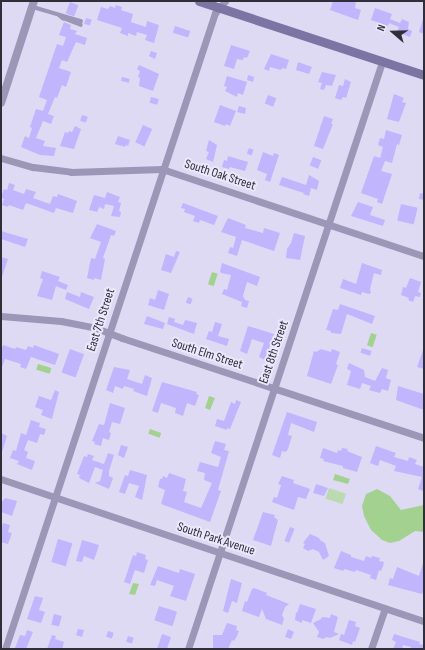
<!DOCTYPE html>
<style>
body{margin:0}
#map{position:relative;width:425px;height:650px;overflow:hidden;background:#dedaf4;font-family:"Sofia Sans Condensed",sans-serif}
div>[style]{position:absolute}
.green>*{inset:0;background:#bcdab1;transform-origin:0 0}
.water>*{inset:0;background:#a3d290;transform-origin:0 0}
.building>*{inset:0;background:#c1b5fe;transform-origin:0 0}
.service>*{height:3.5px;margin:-1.75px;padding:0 1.75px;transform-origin:1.75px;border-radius:1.75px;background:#9c97b7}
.minor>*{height:7px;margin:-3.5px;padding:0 3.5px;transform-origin:3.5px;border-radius:3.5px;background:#9c97b7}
.tertiary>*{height:8px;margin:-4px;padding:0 4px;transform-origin:4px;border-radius:4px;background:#9c97b7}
.secondary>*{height:9px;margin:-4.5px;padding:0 4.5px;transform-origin:4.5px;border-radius:4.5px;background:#7c75a3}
span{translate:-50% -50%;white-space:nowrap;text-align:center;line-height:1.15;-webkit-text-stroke:4px #ebe8fd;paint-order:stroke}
.street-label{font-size:13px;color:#302f39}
.frame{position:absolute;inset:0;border:2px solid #302f39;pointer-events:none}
.north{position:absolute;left:373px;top:12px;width:40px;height:40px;-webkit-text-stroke:3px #ebe8fd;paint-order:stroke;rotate:290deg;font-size:11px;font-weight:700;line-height:16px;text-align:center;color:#302f39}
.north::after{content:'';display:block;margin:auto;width:14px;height:18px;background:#302f39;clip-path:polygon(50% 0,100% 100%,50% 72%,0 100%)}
</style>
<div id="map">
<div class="green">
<i style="left:329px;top:488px;width:18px;height:11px;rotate:19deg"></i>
</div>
<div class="water">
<i style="left:212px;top:272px;width:6px;height:13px;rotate:18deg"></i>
<i style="left:371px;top:333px;width:6px;height:13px;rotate:18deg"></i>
<i style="left:38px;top:364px;width:14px;height:6px;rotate:17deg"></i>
<i style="clip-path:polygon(209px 396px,215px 398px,210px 410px,205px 408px)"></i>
<i style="left:150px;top:429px;width:12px;height:5px;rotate:20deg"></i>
<i style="clip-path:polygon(335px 474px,350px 479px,348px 484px,333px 480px)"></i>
<i style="clip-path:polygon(377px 489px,390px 496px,401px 510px,424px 505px,424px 532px,415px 531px,399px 541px,390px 543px,382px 540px,371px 530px,364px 516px,362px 506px,366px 494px)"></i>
<i style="clip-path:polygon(133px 583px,139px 584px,135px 595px,129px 594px)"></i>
</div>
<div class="building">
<i style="clip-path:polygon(333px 1px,356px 1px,355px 8px,361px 10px,358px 20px,330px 10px)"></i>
<i style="left:70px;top:2px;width:9px;height:12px;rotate:21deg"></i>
<i style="clip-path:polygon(116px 5px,122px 7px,121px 10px,133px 14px,131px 22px,146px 27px,147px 21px,159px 25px,154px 43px,145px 40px,147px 35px,137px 32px,136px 36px,128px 33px,128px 36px,120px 33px,122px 28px,97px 20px,101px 7px,108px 9px,110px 6px,115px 8px)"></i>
<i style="clip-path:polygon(375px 8px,392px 14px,390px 19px,400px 23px,402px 19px,409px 22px,408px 29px,412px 31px,410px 37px,397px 32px,399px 27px,389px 23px,388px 26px,371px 20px)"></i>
<i style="left:86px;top:18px;width:6px;height:6px;rotate:18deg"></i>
<i style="clip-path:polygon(423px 19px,424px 20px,424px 34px,419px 32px)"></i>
<i style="clip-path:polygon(64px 22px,71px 25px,70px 29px,77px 31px,75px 34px,87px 38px,85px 45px,76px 42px,67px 62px,62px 60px,59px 68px,71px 72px,66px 87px,62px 85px,57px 98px,55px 97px,48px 114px,54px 116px,51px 124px,43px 121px,36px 138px,45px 141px,43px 146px,56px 148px,54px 156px,40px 155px,21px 147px,25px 136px,29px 138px,32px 128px,30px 127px,36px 109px,43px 111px,47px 100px,39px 97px,57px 44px,63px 46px,66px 37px,59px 35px)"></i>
<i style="left:175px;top:26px;width:16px;height:7px;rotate:18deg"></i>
<i style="clip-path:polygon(231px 45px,250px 51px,247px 58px,244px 57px,243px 60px,237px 59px,234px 69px,224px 66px)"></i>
<i style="clip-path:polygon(151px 51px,157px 53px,155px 59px,149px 56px)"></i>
<i style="clip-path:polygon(271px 54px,289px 60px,286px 69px,282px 68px,281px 70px,270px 67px,269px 71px,264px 69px)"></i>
<i style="clip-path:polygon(298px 62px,312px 67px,309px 74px,296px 70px)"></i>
<i style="clip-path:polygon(139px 65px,159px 74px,153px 91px,139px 86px,140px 78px,138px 77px,140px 71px,137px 69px)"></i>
<i style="clip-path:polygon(322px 72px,336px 75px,332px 86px,326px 85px,324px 90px,320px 89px,322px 83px,318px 82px)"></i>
<i style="clip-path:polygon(248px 75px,254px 77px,253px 82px,247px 80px)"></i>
<i style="clip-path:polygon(227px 76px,247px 82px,243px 95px,238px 93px,237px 97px,225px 91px,227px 87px,224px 86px)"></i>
<i style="left:122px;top:77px;width:8px;height:4px;rotate:14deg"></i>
<i style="clip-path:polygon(345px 79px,351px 82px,346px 98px,343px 97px,341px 100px,335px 98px,339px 85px,343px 86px)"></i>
<i style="clip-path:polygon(394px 94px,404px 98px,402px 102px,406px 103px,399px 122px,387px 119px)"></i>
<i style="left:268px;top:95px;width:9px;height:9px;rotate:21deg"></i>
<i style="left:151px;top:97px;width:8px;height:6px;rotate:14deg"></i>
<i style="clip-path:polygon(220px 105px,236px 111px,230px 126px,226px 124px,225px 126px,214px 122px)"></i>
<i style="clip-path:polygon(239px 106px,246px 108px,245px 114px,237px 112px)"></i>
<i style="left:82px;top:115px;width:6px;height:6px;rotate:18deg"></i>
<i style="clip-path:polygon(324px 116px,333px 119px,331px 124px,333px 124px,323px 149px,314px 146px)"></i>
<i style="left:143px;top:125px;width:10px;height:19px;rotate:24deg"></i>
<i style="clip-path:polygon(75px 126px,81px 129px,74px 149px,60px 146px,65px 132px,68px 133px,69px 131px,72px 132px)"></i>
<i style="clip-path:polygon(386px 130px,402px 135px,399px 145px,397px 144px,392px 163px,385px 161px,381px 171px,392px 174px,382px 204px,377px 202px,378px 199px,361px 193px,374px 156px,380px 158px,383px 147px,378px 145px,380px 138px,384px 139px)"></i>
<i style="clip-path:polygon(118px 136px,130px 140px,128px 146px,126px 145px,125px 147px,115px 144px)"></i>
<i style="clip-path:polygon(209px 140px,217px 145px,213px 162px,206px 159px,209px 152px,206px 151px)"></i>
<i style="left:249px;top:148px;width:5px;height:6px;rotate:22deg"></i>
<i style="clip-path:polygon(263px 152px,273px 156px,274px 153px,279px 155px,270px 182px,265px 180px,267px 174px,257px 170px)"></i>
<i style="clip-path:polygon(228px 156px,248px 162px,245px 171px,230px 167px,229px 169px,222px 167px,224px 160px,227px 161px)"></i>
<i style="left:313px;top:157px;width:9px;height:9px;rotate:21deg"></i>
<i style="clip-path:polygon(309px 175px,319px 181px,317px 190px,311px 188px,309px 196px,303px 194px,304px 193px,279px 185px,282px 177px,306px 185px)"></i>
<i style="clip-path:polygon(9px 183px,15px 185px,13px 190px,24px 194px,26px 189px,36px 192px,33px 198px,50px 204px,53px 196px,57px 197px,58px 194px,77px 201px,73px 213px,56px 208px,54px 213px,26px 203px,23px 210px,9px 205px,8px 207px,2px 205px,4px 199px,1px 197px,4px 189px,7px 190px)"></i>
<i style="clip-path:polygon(107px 192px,120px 197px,118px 202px,121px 203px,119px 211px,121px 212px,120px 217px,111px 216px,114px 206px,105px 204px,104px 209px,99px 207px,97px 212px,89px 210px,94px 195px,105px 198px)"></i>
<i style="clip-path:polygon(420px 193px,424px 194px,424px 200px,419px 199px)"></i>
<i style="clip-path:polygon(358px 202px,373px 207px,370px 215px,385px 220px,383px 226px,351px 216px)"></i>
<i style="clip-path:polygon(183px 203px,218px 216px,214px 225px,200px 220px,199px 223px,193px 221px,195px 216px,184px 212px,185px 209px,181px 208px)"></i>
<i style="left:401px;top:204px;width:17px;height:17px;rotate:13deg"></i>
<i style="clip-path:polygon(228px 218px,246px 225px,245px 228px,263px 233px,264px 228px,280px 233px,274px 251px,242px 240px,237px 256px,228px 253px,230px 247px,233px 248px,236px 237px,221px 232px)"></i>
<i style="clip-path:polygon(97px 224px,116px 231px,114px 236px,111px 235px,103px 258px,105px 259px,101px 280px,94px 278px,94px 280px,87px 278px,91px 258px,95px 259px,96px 256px,101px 242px,90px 238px)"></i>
<i style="clip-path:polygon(1px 231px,28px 239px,25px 247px,1px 239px)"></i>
<i style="clip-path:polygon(294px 233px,305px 236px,300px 260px,286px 258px,287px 249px,291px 243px)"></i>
<i style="clip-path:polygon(176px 251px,180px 252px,171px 273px,161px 270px,166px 254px,174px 257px)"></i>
<i style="clip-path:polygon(1px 257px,8px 259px,2px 277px,1px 277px)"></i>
<i style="clip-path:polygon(222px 263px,260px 277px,257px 286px,247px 282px,243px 296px,245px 300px,249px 301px,247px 308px,241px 306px,242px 302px,222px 294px,224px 289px,227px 290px,231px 275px,221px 273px,220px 271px)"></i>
<i style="clip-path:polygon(362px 263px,382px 270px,381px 275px,374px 273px,370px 289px,371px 293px,369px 294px,362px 292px,361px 295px,340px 288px,343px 279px,356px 284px)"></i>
<i style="clip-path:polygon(42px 271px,60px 277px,58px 281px,68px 285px,66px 290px,56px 286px,52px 300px,37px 296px,43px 279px,40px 278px)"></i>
<i style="clip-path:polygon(410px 278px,421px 282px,418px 292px,421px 293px,420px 297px,415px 296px,413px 302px,408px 300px,409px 298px,401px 295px,403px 287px,406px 288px)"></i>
<i style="clip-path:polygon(158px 290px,169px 294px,164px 310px,148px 305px,150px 298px,155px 300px)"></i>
<i style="clip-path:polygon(67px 292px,80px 297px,81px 292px,94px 297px,89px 309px,65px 299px)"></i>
<i style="left:188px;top:297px;width:5px;height:6px;rotate:22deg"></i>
<i style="clip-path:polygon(340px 304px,375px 316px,372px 324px,347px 314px,341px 334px,331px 333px,331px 331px,326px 330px,333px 309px,338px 310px)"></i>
<i style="clip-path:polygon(147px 316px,165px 323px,163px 329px,144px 324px)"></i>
<i style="clip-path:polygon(169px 317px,175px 319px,174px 322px,183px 325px,185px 320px,197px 323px,194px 334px,167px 324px)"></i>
<i style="clip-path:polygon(215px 322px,222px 324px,218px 336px,229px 339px,227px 346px,206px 339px,209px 331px,212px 332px)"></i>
<i style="clip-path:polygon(248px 326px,274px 334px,265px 360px,259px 357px,264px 343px,252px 339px,247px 354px,240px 351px)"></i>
<i style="clip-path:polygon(3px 345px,15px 349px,16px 347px,26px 350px,28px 346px,33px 348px,34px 345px,59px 354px,55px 365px,31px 357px,26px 369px,20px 367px,21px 364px,5px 359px,2px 367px,1px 351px)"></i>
<i style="left:362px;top:348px;width:10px;height:5px;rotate:17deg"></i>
<i style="left:70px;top:349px;width:15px;height:25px;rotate:20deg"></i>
<i style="clip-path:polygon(321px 349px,331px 352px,332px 349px,340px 352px,336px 364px,338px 365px,331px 384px,307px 376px,314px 351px,316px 352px)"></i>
<i style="clip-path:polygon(423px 350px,424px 350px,424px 369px,417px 367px)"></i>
<i style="clip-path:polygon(349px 363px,364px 370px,365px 377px,375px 381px,382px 368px,388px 370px,386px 378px,391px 380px,388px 391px,382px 389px,380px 393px,369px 390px,371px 386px,362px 383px,360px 389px,347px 385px,351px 371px,347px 369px)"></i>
<i style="clip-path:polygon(114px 367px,130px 370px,127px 379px,142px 384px,145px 375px,152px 378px,147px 396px,133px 391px,134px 389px,124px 386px,123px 389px,115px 386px,113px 393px,106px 390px)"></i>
<i style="clip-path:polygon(162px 382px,197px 392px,196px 394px,199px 395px,195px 406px,187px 403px,183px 416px,175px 413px,176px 408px,161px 403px,158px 413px,152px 411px)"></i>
<i style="clip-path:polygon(398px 386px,424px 394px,424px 410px,396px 400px)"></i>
<i style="clip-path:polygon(55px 390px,59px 392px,52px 419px,41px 415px,43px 410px,35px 407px,39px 396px,51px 400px)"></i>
<i style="clip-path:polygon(236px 400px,241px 402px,230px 429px,227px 428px,227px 430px,215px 426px,217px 419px,224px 421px,231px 402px,235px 404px)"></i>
<i style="clip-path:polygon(110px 403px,125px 408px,120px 424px,112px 422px,109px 432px,111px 433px,109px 440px,103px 438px,101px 446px,94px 444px,95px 442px,92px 441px,99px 424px,104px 425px)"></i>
<i style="clip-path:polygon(287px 412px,317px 422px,314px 432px,291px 423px,288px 435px,292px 436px,288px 449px,286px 452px,282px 451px,280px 458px,272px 455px)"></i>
<i style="clip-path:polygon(31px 420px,40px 423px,39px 427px,46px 429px,44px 435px,40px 434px,37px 443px,28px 440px,24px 450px,28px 452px,26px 458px,35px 461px,32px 470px,17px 464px,19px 461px,10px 458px,13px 450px,16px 451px,21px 433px,26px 435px)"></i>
<i style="clip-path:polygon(1px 433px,7px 436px,2px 452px,1px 452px)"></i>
<i style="clip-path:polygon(215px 441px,226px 444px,224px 450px,229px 451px,218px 490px,221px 491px,210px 522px,161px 504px,165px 490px,158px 487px,160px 479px,162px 479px,163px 476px,167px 478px,169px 473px,186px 479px,183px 491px,187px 492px,184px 502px,201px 508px,212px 483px,204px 480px,205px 473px,197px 471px,200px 462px,218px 467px,221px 457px,211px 453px)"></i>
<i style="clip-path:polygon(121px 445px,128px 447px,124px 458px,118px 455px)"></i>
<i style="clip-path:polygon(376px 446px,396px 453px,394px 457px,408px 461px,409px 457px,417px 460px,415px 464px,424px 467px,423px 491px,418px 489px,422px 477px,394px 471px,396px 466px,380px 460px,378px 466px,370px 463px)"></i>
<i style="clip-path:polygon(323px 448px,337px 453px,338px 450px,341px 451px,342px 448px,348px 449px,347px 451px,362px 457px,357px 472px,343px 468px,343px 466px,323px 461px,324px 459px,320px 458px)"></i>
<i style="clip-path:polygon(108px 453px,114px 455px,109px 471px,109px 476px,113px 478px,109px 489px,95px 483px,100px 481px,103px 470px,95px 467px,89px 483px,79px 478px,80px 475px,77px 474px,84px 456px,87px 457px,88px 454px,94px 456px,92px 460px,104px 464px)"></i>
<i style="clip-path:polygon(130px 470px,147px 475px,142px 500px,135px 497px,139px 486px,129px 483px,125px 494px,119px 492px,125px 475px,128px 476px)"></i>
<i style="clip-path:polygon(282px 476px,294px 480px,293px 483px,310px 489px,306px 499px,298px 497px,294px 510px,272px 502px,274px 497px,277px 498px,281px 485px,278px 484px)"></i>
<i style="clip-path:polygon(316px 484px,328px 488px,324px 496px,313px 493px)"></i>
<i style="clip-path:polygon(5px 498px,17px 501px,12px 516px,1px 512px,1px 503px)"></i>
<i style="clip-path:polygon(263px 512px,275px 515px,274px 517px,278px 520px,271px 546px,253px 540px)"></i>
<i style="clip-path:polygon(3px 523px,10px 525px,8px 532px,12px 533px,8px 544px,1px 542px,1px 530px)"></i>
<i style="left:290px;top:527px;width:5px;height:15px;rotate:22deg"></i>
<i style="clip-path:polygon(310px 534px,319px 538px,320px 540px,325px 543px,329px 556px,323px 560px,319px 552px,313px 549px,308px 551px,303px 548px,305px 544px,303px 543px)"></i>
<i style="left:58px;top:539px;width:15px;height:24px;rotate:16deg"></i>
<i style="clip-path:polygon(82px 540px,99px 545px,94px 560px,84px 556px,82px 562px,76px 561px)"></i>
<i style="clip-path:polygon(341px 551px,351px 555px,351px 557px,364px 561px,366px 556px,371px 558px,372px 556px,380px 558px,379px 561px,384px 562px,383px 566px,381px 571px,379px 570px,376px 580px,370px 578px,371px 575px,356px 570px,355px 572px,344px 569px,343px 571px,334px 568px)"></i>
<i style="clip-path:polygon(137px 552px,146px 555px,145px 559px,148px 560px,144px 573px,135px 570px,130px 584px,124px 582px,133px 555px,136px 556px)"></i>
<i style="clip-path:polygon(423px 563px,424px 589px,422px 594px,388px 585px,390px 578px,393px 579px,397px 567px,419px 576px)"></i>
<i style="clip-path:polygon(158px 566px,179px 573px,180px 569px,195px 574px,186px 601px,170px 596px,174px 586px,157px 580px,155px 586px,150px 585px)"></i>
<i style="clip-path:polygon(231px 579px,242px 583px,237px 603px,232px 601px,228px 613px,223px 611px)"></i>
<i style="clip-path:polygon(254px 588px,267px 593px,266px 595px,289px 604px,285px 607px,282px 615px,284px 619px,282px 625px,266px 619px,262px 609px,259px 617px,242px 611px,245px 601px,247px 602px,252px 589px)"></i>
<i style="clip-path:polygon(35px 596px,43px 598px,39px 610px,45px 612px,41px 623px,27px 619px)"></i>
<i style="clip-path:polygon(300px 604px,316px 609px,311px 623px,302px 620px,302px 623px,295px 620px,296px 612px,297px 613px)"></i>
<i style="left:159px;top:606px;width:19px;height:15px;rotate:18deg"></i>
<i style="left:54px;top:614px;width:8px;height:11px;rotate:14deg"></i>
<i style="clip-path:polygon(331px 614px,338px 617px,334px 632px,339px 634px,330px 638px,327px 637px,323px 639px,317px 637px,319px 632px,313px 623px,321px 619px,322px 617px,330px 618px)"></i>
<i style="clip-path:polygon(349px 620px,356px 622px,355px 626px,360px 628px,355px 642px,353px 641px,352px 645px,339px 640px,341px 634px,344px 635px)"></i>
<i style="clip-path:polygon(227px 623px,237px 626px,236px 630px,239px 631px,237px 636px,234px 641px,232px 640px,228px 649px,213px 649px,213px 635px,222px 635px)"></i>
<i style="clip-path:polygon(78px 629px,84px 630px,82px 637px,76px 635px)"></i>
<i style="clip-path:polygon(288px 629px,294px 632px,291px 639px,285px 637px)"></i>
<i style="clip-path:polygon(27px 630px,33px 632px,26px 649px,15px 648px,20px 635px,25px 636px)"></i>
<i style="left:108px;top:631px;width:6px;height:6px;rotate:18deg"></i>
<i style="clip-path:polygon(162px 634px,171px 637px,167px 649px,157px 649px)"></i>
<i style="clip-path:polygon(394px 634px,420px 642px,419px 644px,424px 645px,424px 649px,411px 649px,411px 647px,403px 645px,402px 649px,393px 649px,396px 642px,392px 640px)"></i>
<i style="clip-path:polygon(52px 635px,56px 636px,55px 639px,64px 642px,62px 649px,47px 649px)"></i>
<i style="left:128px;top:636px;width:6px;height:6px;rotate:18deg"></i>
</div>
<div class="service">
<i style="left:33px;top:7px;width:50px;rotate:16.3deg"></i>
<i style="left:60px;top:16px;width:4px;rotate:34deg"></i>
<i style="left:63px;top:18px;width:19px;rotate:21deg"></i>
</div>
<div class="minor">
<i style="left:1px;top:158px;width:33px;rotate:16deg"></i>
<i style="left:33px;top:167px;width:38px;rotate:7deg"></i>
<i style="left:71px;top:172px;width:91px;rotate:-1.9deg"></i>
<i style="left:162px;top:169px;width:276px;rotate:18.4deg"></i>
<i style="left:1px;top:316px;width:60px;rotate:4.8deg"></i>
<i style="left:61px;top:321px;width:36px;rotate:11deg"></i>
<i style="left:96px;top:328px;width:28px;rotate:21deg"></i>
<i style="left:122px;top:338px;width:318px;rotate:18.3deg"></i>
<i style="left:1px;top:479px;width:446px;rotate:18.6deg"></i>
<i style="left:5px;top:649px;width:670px;rotate:-71.73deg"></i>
<i style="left:215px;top:13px;width:16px;rotate:-50deg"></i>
<i style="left:188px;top:649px;width:618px;rotate:-71.71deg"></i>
<i style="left:371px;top:649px;width:43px;rotate:-71.1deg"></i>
</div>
<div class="tertiary">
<i style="left:1px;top:103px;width:107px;rotate:-72.1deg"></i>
</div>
<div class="secondary">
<i style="left:199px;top:1px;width:237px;rotate:18.2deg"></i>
</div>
<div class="street-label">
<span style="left:220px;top:175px;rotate:18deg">South Oak Street</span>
<span style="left:101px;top:320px;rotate:-72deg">East 7th Street</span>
<span style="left:274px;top:352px;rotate:-71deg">East 8th Street</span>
<span style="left:207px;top:354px;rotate:18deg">South Elm Street</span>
<span style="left:216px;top:539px;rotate:18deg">South Park Avenue</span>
</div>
<div class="frame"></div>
<div class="north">N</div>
</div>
